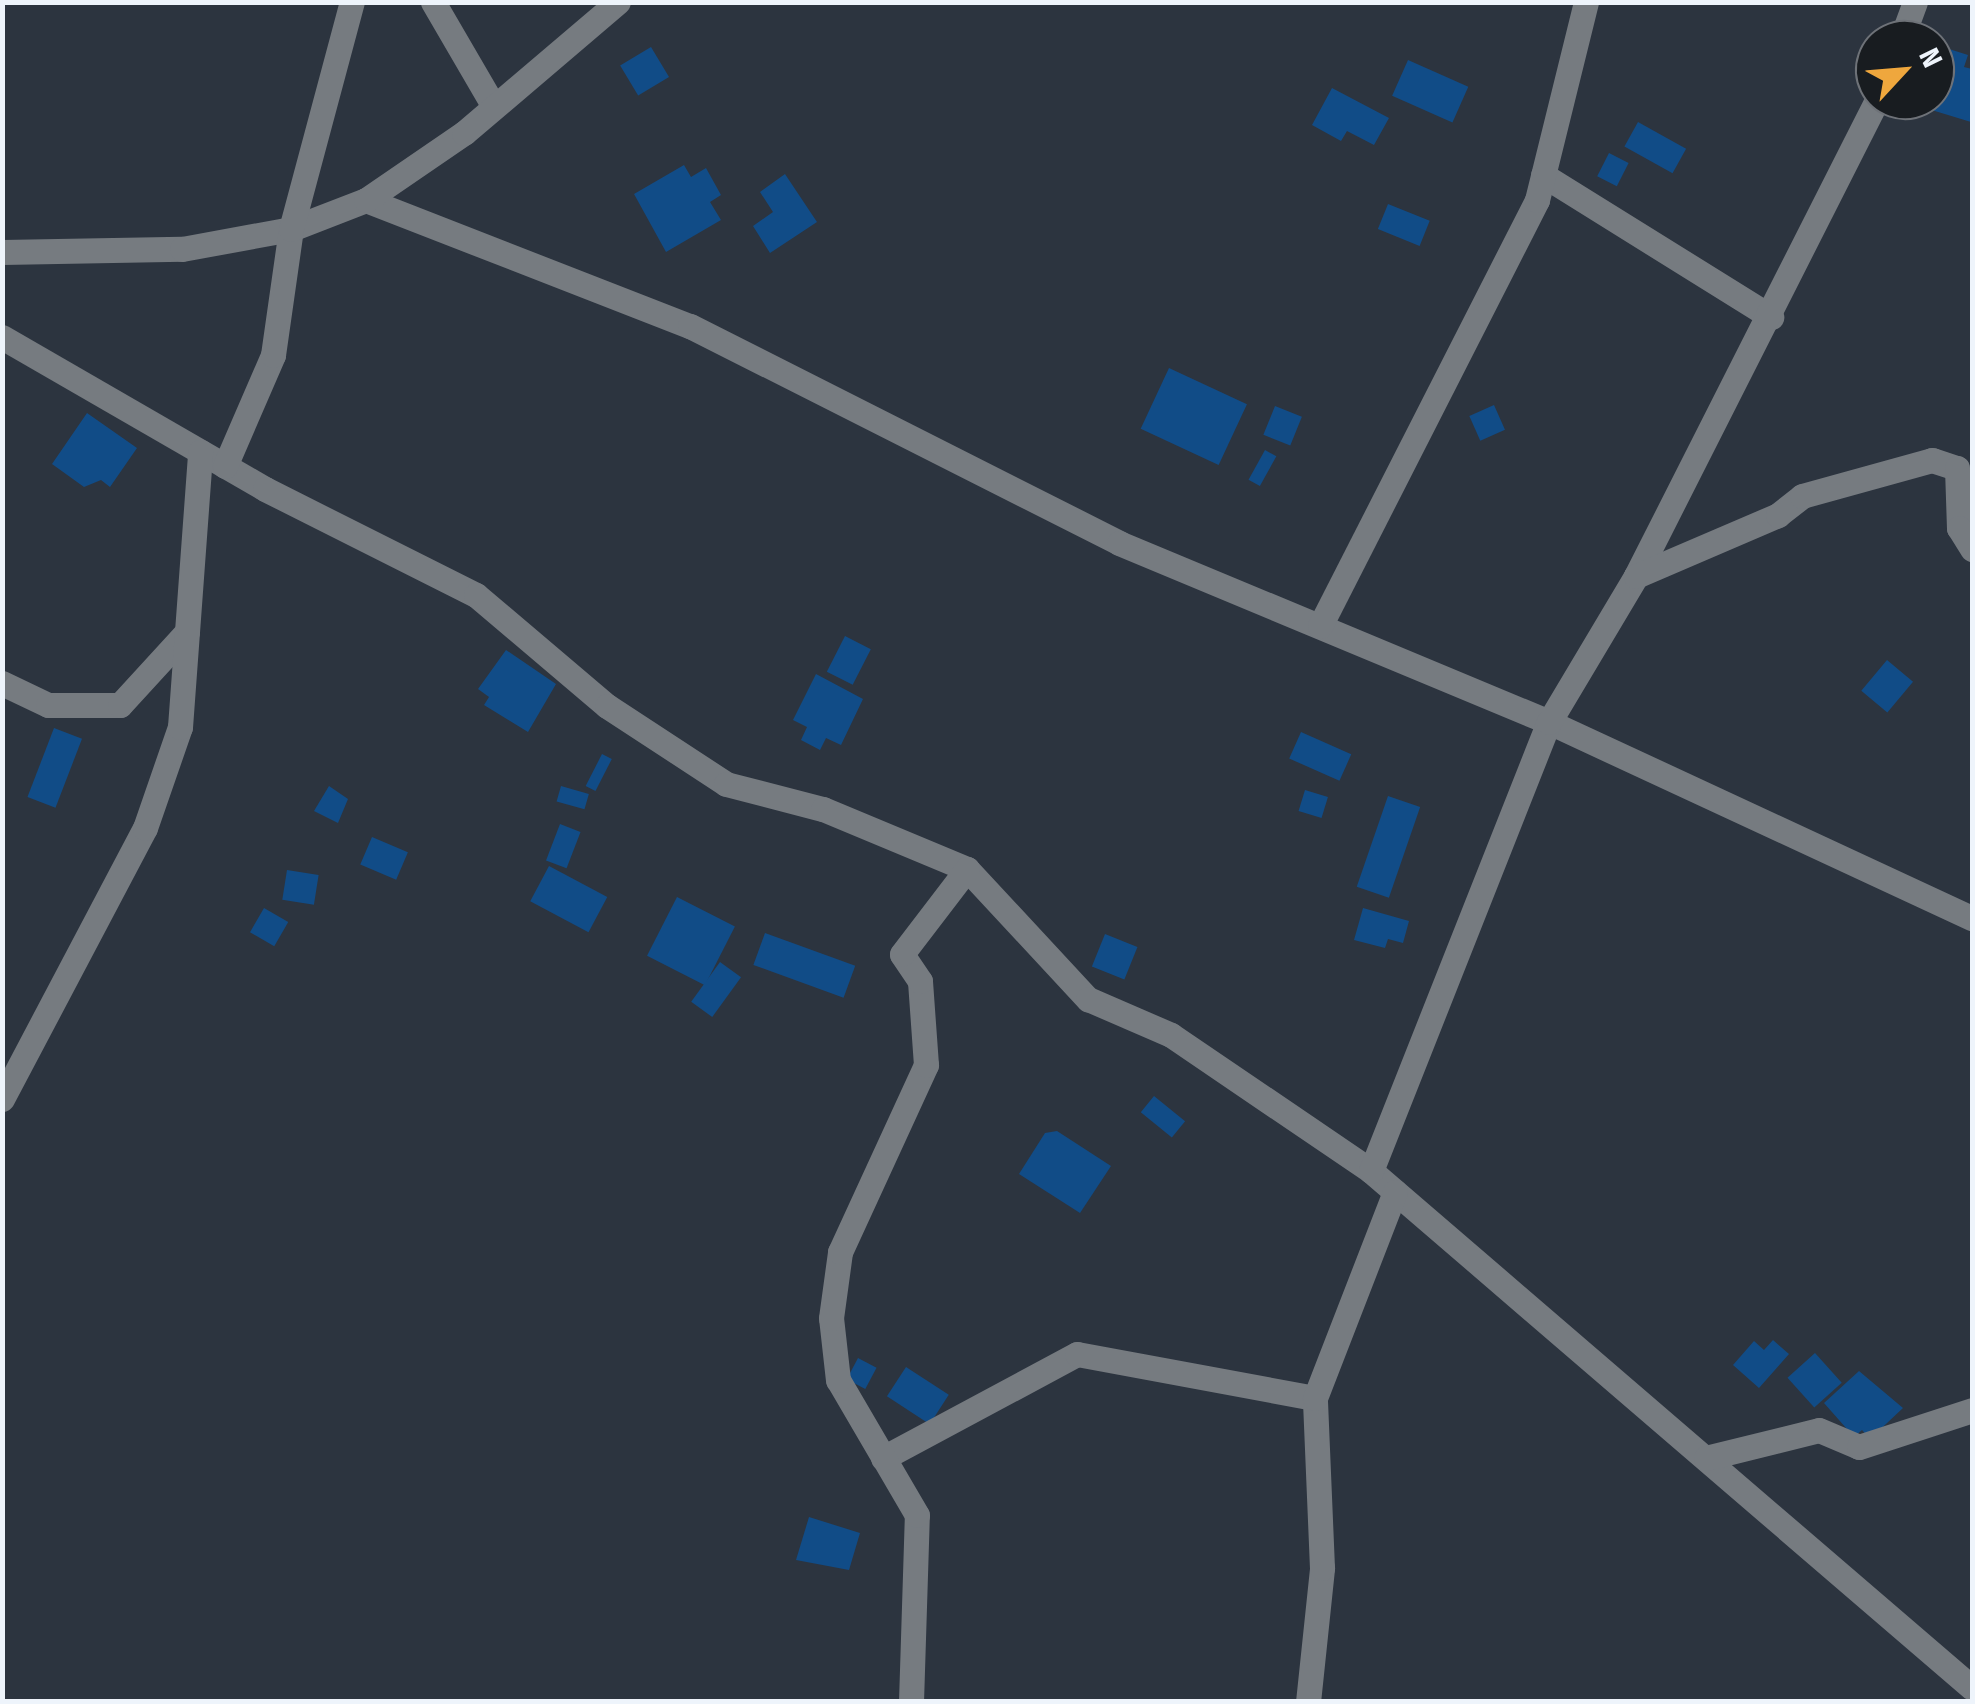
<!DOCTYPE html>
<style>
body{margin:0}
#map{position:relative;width:1975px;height:1704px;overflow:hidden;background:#2c343f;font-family:"Fira Sans Condensed",sans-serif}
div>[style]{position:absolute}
.building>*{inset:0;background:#114c87;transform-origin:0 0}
.minor>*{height:25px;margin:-12.5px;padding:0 12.5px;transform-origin:12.5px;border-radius:12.5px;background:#767b80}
span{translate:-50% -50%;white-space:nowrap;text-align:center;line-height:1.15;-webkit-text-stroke:10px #181c20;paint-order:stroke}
.frame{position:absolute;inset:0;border:5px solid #eef4fb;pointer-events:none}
.north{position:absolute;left:1855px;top:20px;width:100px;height:100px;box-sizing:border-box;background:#181c20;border:2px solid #6e7278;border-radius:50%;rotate:64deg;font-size:28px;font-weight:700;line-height:40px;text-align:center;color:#eef4fb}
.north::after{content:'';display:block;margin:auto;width:35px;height:45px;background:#efa73d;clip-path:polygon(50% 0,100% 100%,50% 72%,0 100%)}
</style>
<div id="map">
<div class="building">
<i style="left:651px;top:47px;width:35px;height:36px;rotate:59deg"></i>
<i style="clip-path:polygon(1949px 49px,1968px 55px,1964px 67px,1972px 69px,1971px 122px,1902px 101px,1935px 100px,1935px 64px,1944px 67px)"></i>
<i style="left:1408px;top:60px;width:66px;height:39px;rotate:24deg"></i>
<i style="clip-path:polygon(1332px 88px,1389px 118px,1374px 145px,1347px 131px,1341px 141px,1312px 125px)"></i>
<i style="left:1638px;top:122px;width:55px;height:28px;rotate:29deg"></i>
<i style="left:1609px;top:153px;width:22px;height:26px;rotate:27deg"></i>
<i style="clip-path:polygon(684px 165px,691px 177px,706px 168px,721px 195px,710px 202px,721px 220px,666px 252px,634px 194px)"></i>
<i style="clip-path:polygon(785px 174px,817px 222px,770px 253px,753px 226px,773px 212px,760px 192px)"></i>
<i style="left:1388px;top:204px;width:45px;height:27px;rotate:22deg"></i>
<i style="left:1169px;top:368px;width:86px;height:67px;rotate:25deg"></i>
<i style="left:1494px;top:405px;width:27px;height:27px;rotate:66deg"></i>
<i style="left:1275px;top:406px;width:29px;height:31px;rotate:22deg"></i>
<i style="clip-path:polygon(87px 413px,137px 448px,110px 487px,101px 480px,84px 487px,52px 464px)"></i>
<i style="left:1265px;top:450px;width:13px;height:34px;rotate:29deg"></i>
<i style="left:845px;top:636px;width:29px;height:40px;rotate:27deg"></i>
<i style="clip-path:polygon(506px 650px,556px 684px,528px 732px,484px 705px,489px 697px,478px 689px)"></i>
<i style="left:1887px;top:660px;width:34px;height:40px;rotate:40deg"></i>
<i style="clip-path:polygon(816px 674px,863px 699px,841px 745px,826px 738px,820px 750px,801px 740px,807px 727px,793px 720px)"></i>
<i style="left:54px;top:728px;width:30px;height:74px;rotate:21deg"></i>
<i style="left:1301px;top:732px;width:55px;height:29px;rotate:24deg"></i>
<i style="left:602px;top:754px;width:11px;height:36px;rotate:27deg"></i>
<i style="clip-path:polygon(329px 786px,348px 799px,338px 823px,314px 811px)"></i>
<i style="left:561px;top:786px;width:29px;height:16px;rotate:16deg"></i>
<i style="left:1305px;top:790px;width:24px;height:22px;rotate:17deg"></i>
<i style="left:1388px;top:796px;width:34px;height:96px;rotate:19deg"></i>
<i style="left:560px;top:824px;width:22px;height:39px;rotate:21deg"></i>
<i style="left:372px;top:837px;width:39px;height:30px;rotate:23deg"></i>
<i style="left:549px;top:866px;width:66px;height:40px;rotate:28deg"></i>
<i style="left:287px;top:870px;width:32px;height:30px;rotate:9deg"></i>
<i style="left:677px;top:897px;width:65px;height:66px;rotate:27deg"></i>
<i style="left:264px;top:908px;width:28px;height:28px;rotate:30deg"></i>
<i style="clip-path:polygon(1363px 908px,1409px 921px,1403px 943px,1388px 939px,1385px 948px,1354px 940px)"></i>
<i style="left:765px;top:933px;width:96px;height:34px;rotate:20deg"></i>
<i style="left:1105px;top:934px;width:35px;height:35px;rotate:22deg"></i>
<i style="left:720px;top:962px;width:26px;height:49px;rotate:36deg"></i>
<i style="left:1154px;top:1096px;width:40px;height:21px;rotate:39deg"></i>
<i style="clip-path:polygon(1057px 1131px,1111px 1166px,1080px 1213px,1019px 1174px,1045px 1133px)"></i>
<i style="clip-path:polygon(1773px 1340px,1789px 1354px,1759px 1388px,1733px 1365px,1754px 1341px,1764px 1350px)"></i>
<i style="left:1815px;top:1353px;width:40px;height:37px;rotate:48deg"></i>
<i style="left:858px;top:1358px;width:21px;height:24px;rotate:28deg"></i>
<i style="left:906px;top:1367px;width:51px;height:35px;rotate:33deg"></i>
<i style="clip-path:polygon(1859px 1371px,1903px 1408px,1870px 1439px,1862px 1430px,1854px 1437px,1824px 1403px)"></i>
<i style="clip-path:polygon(809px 1517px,860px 1533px,849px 1570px,796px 1560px)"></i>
</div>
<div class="minor">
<i style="left:433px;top:2px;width:121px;rotate:59.8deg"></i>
<i style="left:1901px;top:40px;width:40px;rotate:-69.8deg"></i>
<i style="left:1543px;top:175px;width:269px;rotate:31.9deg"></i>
<i style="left:366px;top:200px;width:348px;rotate:21.3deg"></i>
<i style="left:690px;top:326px;width:481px;rotate:26.8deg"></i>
<i style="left:1119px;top:543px;width:466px;rotate:22.6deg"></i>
<i style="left:1549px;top:722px;width:466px;rotate:24.9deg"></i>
<i style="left:2px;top:252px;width:180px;rotate:-1deg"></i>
<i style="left:182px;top:249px;width:111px;rotate:-10.4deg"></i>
<i style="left:291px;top:229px;width:80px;rotate:-21.1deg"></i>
<i style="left:366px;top:200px;width:119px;rotate:-34.4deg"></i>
<i style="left:464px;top:133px;width:202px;rotate:-40.4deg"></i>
<i style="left:2px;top:337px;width:304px;rotate:30deg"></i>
<i style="left:265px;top:489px;width:236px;rotate:26.7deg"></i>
<i style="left:476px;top:595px;width:172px;rotate:40.3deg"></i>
<i style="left:607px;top:706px;width:142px;rotate:33.2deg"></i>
<i style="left:726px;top:784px;width:100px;rotate:14.5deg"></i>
<i style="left:823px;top:809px;width:156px;rotate:22.6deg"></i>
<i style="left:967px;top:869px;width:178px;rotate:47.1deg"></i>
<i style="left:1088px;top:999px;width:90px;rotate:23.4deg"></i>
<i style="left:1171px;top:1035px;width:242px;rotate:34.2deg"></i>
<i style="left:1371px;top:1171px;width:793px;rotate:40.7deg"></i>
<i style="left:225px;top:466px;width:121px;rotate:-66.6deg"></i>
<i style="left:273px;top:355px;width:127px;rotate:-81.9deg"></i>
<i style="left:291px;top:229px;width:235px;rotate:-75deg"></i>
<i style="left:1636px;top:576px;width:534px;rotate:-63.15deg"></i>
<i style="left:1320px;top:626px;width:478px;rotate:-63deg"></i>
<i style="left:1537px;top:200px;width:204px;rotate:-76.1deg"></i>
<i style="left:2px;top:683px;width:51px;rotate:25.6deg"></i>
<i style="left:48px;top:705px;width:72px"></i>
<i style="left:120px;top:705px;width:99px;rotate:-47.5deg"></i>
<i style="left:2px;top:1099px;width:306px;rotate:-62.2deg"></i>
<i style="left:145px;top:828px;width:107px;rotate:-70.9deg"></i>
<i style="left:180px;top:727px;width:276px;rotate:-85.8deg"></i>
<i style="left:1371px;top:1171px;width:483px;rotate:-68.4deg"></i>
<i style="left:1549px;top:722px;width:170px;rotate:-59.2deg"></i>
<i style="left:1636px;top:576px;width:155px;rotate:-23.2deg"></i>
<i style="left:1778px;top:515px;width:31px;rotate:-38deg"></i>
<i style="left:1802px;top:496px;width:135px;rotate:-15.5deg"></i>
<i style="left:1932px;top:460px;width:26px;rotate:18deg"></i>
<i style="left:1957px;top:468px;width:60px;rotate:88.1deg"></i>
<i style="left:1959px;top:528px;width:25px;rotate:58deg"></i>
<i style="left:883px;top:1458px;width:220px;rotate:-28.2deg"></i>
<i style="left:1077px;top:1354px;width:242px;rotate:10.5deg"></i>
<i style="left:1706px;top:1458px;width:116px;rotate:-13.9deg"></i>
<i style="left:1819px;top:1430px;width:43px;rotate:23deg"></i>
<i style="left:1859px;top:1447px;width:119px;rotate:-18.1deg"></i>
<i style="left:911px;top:1702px;width:187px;rotate:-88.2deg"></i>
<i style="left:917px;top:1515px;width:156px;rotate:-120.3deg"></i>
<i style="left:838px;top:1380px;width:62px;rotate:-96.4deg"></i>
<i style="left:831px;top:1318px;width:67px;rotate:-82.2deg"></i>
<i style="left:840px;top:1252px;width:206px;rotate:-65.3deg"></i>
<i style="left:926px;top:1065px;width:84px;rotate:-94.1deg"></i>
<i style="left:920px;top:981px;width:32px;rotate:-124deg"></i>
<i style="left:902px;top:954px;width:107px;rotate:-52.6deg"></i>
<i style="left:1308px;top:1702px;width:135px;rotate:-84deg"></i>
<i style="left:1322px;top:1568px;width:170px;rotate:-92.4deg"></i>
<i style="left:1315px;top:1398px;width:221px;rotate:-68.8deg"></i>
</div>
<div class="frame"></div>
<div class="north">N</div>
</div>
